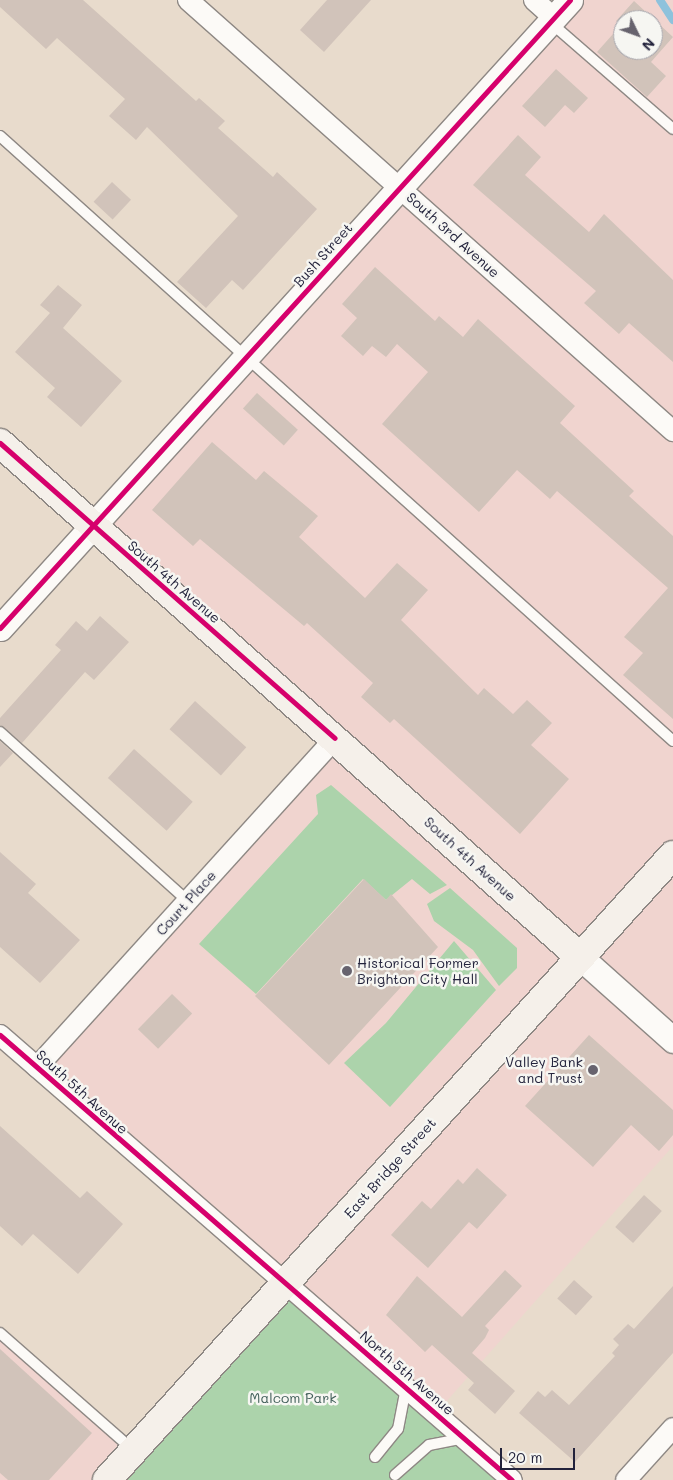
<!DOCTYPE html>
<style>
body{margin:0}
#map{position:relative;width:673px;height:1480px;overflow:hidden;background:#e8dbcc;font-family:Mali,sans-serif}
div>[style]{position:absolute}
.built>*{inset:0;background:#f0d4cf}
.green>*{inset:0;background:#acd3ab}
.stream>*{height:8px;margin:-4px;padding:0 4px;transform-origin:4px;border-radius:4px;background:#8ec2dc}
.building>*{inset:0;background:#d1c3ba;transform-origin:0 0}
.roads{filter:drop-shadow(1px 0 #8e8884) drop-shadow(-1px 0 #8e8884) drop-shadow(0 1px #8e8884) drop-shadow(0 -1px #8e8884)}
.service>*{height:10px;margin:-5px;padding:0 5px;transform-origin:5px;border-radius:5px;background:#fcfaf7}
.minor>*{height:20px;margin:-10px;padding:0 10px;transform-origin:10px;border-radius:10px;background:#fcfaf7}
.tertiary>*{height:25px;margin:-12.5px;padding:0 12.5px;transform-origin:12.5px;border-radius:12.5px;background:#fcfaf7}
.secondary>*{height:28px;margin:-14px;padding:0 14px;transform-origin:14px;border-radius:14px;background:#f5f0ea}
.cycleway>*{height:5px;margin:-2.5px;padding:0 2.5px;transform-origin:2.5px;border-radius:2.5px;background:#d6006c}
.dots>*{width:14px;height:14px;translate:-50% -50%;box-sizing:border-box;border:2px solid #f6f6f2;border-radius:50%}
span{translate:-50% -50%;white-space:nowrap;text-align:center;line-height:1.15;-webkit-text-stroke:5px #f6f6f2;paint-order:stroke}
.street-label{font-size:14px;color:#22223b}
.poi-label{font-size:14px;color:#22223b}
.left{translate:0 -50%;text-align:left}
.right{translate:-100% -50%;text-align:right}
.park-label{font-size:14px;color:#415e59}
.north{position:absolute;left:613px;top:10px;width:50px;height:50px;box-sizing:border-box;background:#f6f6f2;border:1px solid #a1a1a9;border-radius:50%;rotate:132deg;font-size:14px;font-weight:700;line-height:20px;text-align:center;color:#22223b}
.north::after{content:'';display:block;margin:auto;width:18px;height:22px;background:#67636e;clip-path:polygon(50% 0,100% 100%,50% 72%,0 100%)}
.scale{position:absolute;left:500px;top:1448px;width:75px;height:22px;box-sizing:border-box;border:2px solid #22223b;border-top:0;padding-left:6px;font-size:15px;line-height:18px;white-space:nowrap;color:#22223b;-webkit-text-stroke:4px #f6f6f2;paint-order:stroke}
</style>
<div id="map">
<div class="built">
<i style="clip-path:polygon(evenodd,570px 0,673px 0,673px 1146px,436px 1413px,37px 1067px,335px 738px,93px 526px,570px 0,623px 20px,653px 20px,653px 50px,623px 50px,623px 20px)"></i>
<i style="clip-path:polygon(0 1333px,134px 1450px,107px 1480px,0 1480px)"></i>
</div>
<div class="green">
<i style="clip-path:polygon(331px 785px,447px 885px,430px 894px,412px 879px,386px 900px,363px 879px,256px 994px,199px 944px,318px 814px,316px 795px)"></i>
<i style="clip-path:polygon(450px 888px,517px 948px,517px 968px,499px 986px,473px 950px,434px 921px,427px 904px)"></i>
<i style="clip-path:polygon(454px 941px,496px 990px,390px 1107px,344px 1063px,386px 1023px)"></i>
<i style="clip-path:polygon(286px 1284px,512px 1480px,107px 1480px)"></i>
</div>
<div class="stream">
<i style="left:660px;top:0;width:24px;rotate:57deg"></i>
</div>
<div class="building">
<i style="clip-path:polygon(0 0,83px 0,196px 101px,199px 98px,225px 121px,218px 128px,273px 177px,277px 172px,317px 209px,243px 290px,232px 280px,206px 308px,177px 282px,238px 216px,147px 127px,136px 140px,109px 116px,125px 99px,57px 38px,46px 49px,0 7px)"></i>
<i style="clip-path:polygon(327px 0,371px 0,324px 52px,300px 30px)"></i>
<i style="clip-path:polygon(evenodd,634px 1px,673px 37px,651px 62px,666px 76px,647px 97px,597px 52px,621px 25px,616px 21px,634px 1px,623px 20px,653px 20px,653px 50px,623px 50px,623px 20px)"></i>
<i style="clip-path:polygon(556px 69px,588px 98px,574px 113px,565px 105px,545px 127px,522px 106px)"></i>
<i style="clip-path:polygon(518px 135px,541px 157px,525px 175px,589px 232px,604px 214px,673px 280px,673px 362px,629px 323px,619px 334px,584px 303px,596px 291px,473px 185px)"></i>
<i style="left:112px;top:182px;width:26px;height:27px;rotate:43deg"></i>
<i style="clip-path:polygon(375px 267px,435px 321px,439px 316px,463px 337px,478px 319px,575px 406px,560px 423px,634px 491px,629px 496px,673px 536px,673px 719px,623px 675px,643px 653px,624px 637px,668px 588px,557px 491px,550px 499px,517px 470px,479px 512px,382px 424px,428px 372px,397px 344px,386px 357px,372px 346px,363px 356px,341px 336px,357px 318px,342px 304px)"></i>
<i style="clip-path:polygon(58px 285px,82px 305px,63px 328px,122px 381px,81px 427px,47px 397px,55px 388px,15px 352px,50px 313px,40px 305px)"></i>
<i style="left:257px;top:393px;width:55px;height:21px;rotate:42deg"></i>
<i style="clip-path:polygon(212px 442px,256px 480px,264px 471px,318px 516px,299px 537px,365px 598px,397px 563px,428px 590px,401px 620px,478px 695px,484px 688px,513px 714px,527px 700px,552px 723px,531px 745px,569px 779px,520px 834px,394px 719px,390px 723px,361px 697px,373px 683px,307px 623px,304px 626px,200px 539px,193px 546px,152px 510px)"></i>
<i style="clip-path:polygon(100px 616px,129px 642px,94px 680px,85px 672px,22px 743px,0 725px,0 718px,61px 650px,55px 645px,76px 621px,87px 631px)"></i>
<i style="left:195px;top:701px;width:69px;height:38px;rotate:42deg"></i>
<i style="clip-path:polygon(0 741px,13px 753px,0 767px)"></i>
<i style="left:134px;top:749px;width:79px;height:39px;rotate:42deg"></i>
<i style="clip-path:polygon(0 852px,36px 884px,28px 893px,80px 940px,40px 983px,0 947px)"></i>
<i style="clip-path:polygon(364px 879px,386px 900px,391px 894px,438px 947px,329px 1065px,255px 996px)"></i>
<i style="left:172px;top:994px;width:28px;height:49px;rotate:44deg"></i>
<i style="clip-path:polygon(589px 1035px,673px 1110px,673px 1135px,659px 1151px,631px 1125px,593px 1167px,525px 1106px)"></i>
<i style="clip-path:polygon(0 1126px,80px 1198px,87px 1191px,123px 1224px,78px 1274px,33px 1234px,22px 1246px,0 1226px)"></i>
<i style="clip-path:polygon(477px 1168px,507px 1195px,477px 1229px,469px 1222px,428px 1268px,391px 1235px,422px 1201px,431px 1209px,458px 1179px,463px 1184px)"></i>
<i style="left:644px;top:1195px;width:24px;height:43px;rotate:42deg"></i>
<i style="clip-path:polygon(505px 1270px,522px 1286px,485px 1326px,489px 1330px,485px 1338px,472px 1353px,515px 1391px,495px 1414px,468px 1390px,474px 1383px,432px 1345px,425px 1352px,386px 1315px,417px 1276px,462px 1317px)"></i>
<i style="left:574px;top:1280px;width:25px;height:25px;rotate:42deg"></i>
<i style="clip-path:polygon(673px 1286px,673px 1353px,575px 1462px,519px 1413px,538px 1391px,545px 1397px,552px 1390px,569px 1405px,615px 1356px,612px 1353px,619px 1345px,613px 1339px,628px 1324px,634px 1329px)"></i>
<i style="clip-path:polygon(0 1349px,92px 1433px,49px 1480px,8px 1480px,0 1473px)"></i>
</div>
<div class="roads">
<div class="service">
<i style="left:550px;top:22px;width:163px;rotate:41deg"></i>
<i style="left:0;top:136px;width:905px;rotate:41.95deg"></i>
<i style="left:0;top:732px;width:253px;rotate:42deg"></i>
<i style="left:0;top:1333px;width:176px;rotate:41.3deg"></i>
<i style="left:375px;top:1457px;width:36px;rotate:-51deg"></i>
<i style="left:398px;top:1429px;width:42px;rotate:-79deg"></i>
<i style="left:395px;top:1475px;width:45px;rotate:-41.4deg"></i>
<i style="left:429px;top:1445px;width:36px;rotate:-11deg"></i>
</div>
<div class="minor">
<i style="left:188px;top:0;width:649px;rotate:41.63deg"></i>
<i style="left:534px;top:0;width:27px;rotate:42deg"></i>
<i style="left:0;top:1035px;width:678px;rotate:41deg"></i>
<i style="left:37px;top:1067px;width:444px;rotate:-47.8deg"></i>
<i style="left:626px;top:1480px;width:70px;rotate:-47.9deg"></i>
</div>
<div class="tertiary">
<i style="left:0;top:628px;width:848px;rotate:-47.77deg"></i>
<i style="left:580px;top:957px;width:125px;rotate:41.7deg"></i>
</div>
<div class="secondary">
<i style="left:0;top:443px;width:775px;rotate:41.55deg"></i>
<i style="left:107px;top:1480px;width:843px;rotate:-47.84deg"></i>
</div>
</div>
<div class="cycleway">
<i style="left:0;top:443px;width:446px;rotate:41.4deg"></i>
<i style="left:0;top:628px;width:848px;rotate:-47.77deg"></i>
<i style="left:0;top:1035px;width:678px;rotate:41deg"></i>
</div>
<div class="dots">
<i style="left:347px;top:971px;background:#67636e"></i>
<i style="left:593px;top:1070px;background:#67636e"></i>
</div>
<div class="street-label">
<span style="left:453px;top:235px;rotate:42deg">South 3rd Avenue</span>
<span style="left:323px;top:255px;rotate:-48deg">Bush Street</span>
<span style="left:174px;top:582px;rotate:41deg">South 4th Avenue</span>
<span style="left:470px;top:859px;rotate:42deg">South 4th Avenue</span>
<span style="left:186px;top:903px;rotate:-48deg">Court Place</span>
<span style="left:82px;top:1092px;rotate:42deg">South 5th Avenue</span>
<span style="left:390px;top:1168px;rotate:-48deg">East Bridge Street</span>
<span style="left:407px;top:1373px;rotate:41deg">North 5th Avenue</span>
</div>
<div class="poi-label">
<span class="left" style="left:357px;top:971px">Historical Former<br>Brighton City Hall</span>
<span class="right" style="left:583px;top:1070px">Valley Bank<br>and Trust</span>
</div>
<div class="park-label">
<span style="left:293px;top:1398px">Malcom Park</span>
</div>
<div class="north">N</div>
<div class="scale">20 m</div>
</div>
